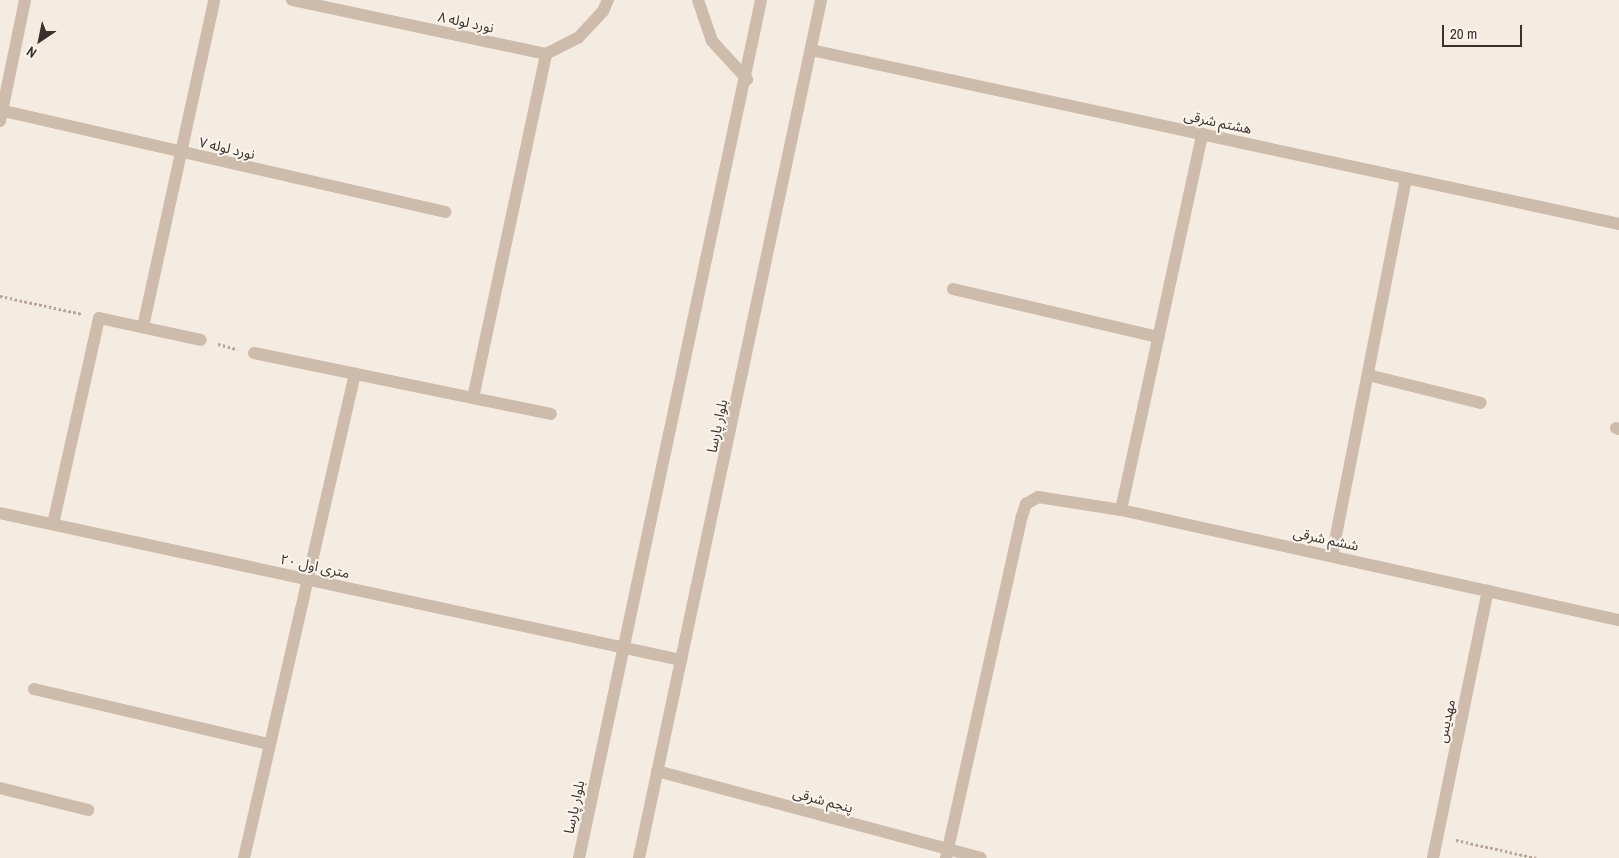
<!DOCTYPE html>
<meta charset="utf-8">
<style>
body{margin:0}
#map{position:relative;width:1619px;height:858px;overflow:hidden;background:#f4ebe1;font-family:"Archivo Narrow","Noto Sans Arabic",sans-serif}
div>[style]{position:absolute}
.path>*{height:3px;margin-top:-1.5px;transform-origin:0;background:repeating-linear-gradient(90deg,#b9a596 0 2.5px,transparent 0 5px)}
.minor>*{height:12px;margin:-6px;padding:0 6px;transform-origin:6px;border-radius:6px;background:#cdbbac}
.tertiary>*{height:12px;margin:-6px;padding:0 6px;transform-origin:6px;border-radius:6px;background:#cdbbac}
span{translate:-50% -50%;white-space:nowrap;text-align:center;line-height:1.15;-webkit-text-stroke:4px #fbf5ee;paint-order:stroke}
.street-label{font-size:14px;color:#3b302b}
.north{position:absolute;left:15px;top:15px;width:50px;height:50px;-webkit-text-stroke:4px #fbf5ee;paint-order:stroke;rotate:214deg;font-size:14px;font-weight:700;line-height:20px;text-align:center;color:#3b302b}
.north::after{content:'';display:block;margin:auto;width:18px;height:22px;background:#3b302b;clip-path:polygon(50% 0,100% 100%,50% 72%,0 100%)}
.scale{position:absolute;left:1442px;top:25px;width:80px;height:22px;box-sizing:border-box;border:2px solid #3b302b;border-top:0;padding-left:6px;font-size:15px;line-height:18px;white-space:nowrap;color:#3b302b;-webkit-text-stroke:4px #fbf5ee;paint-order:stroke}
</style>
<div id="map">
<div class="path">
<i style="left:0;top:296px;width:84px;rotate:12.4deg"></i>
<i style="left:218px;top:344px;width:20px;rotate:15deg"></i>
<i style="left:1456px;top:840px;width:82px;rotate:12.7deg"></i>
</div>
<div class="minor">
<i style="left:292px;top:0;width:260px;rotate:12deg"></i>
<i style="left:698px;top:0;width:43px;rotate:71.1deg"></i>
<i style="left:712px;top:41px;width:52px;rotate:47.4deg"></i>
<i style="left:811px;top:50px;width:827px;rotate:12.15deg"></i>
<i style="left:546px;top:54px;width:36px;rotate:-27deg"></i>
<i style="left:578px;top:38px;width:37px;rotate:-47deg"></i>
<i style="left:603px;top:11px;width:12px;rotate:-66deg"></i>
<i style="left:0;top:110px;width:457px;rotate:12.9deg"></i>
<i style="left:0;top:121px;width:124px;rotate:-78.3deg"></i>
<i style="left:953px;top:289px;width:211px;rotate:13.2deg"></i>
<i style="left:143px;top:327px;width:335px;rotate:-77.7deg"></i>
<i style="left:254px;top:353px;width:303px;rotate:11.6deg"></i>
<i style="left:1368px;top:375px;width:116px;rotate:13.9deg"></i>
<i style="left:473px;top:398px;width:352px;rotate:-78deg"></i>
<i style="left:1616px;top:428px;width:3px;rotate:18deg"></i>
<i style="left:1121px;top:510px;width:385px;rotate:-77.8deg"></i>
<i style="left:53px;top:524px;width:211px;rotate:-77.4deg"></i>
<i style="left:99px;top:318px;width:104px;rotate:12.2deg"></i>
<i style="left:1332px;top:556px;width:385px;rotate:-78.9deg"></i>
<i style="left:34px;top:689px;width:241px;rotate:13.2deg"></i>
<i style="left:657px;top:771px;width:335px;rotate:15deg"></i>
<i style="left:0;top:788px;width:91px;rotate:14deg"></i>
<i style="left:244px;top:858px;width:497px;rotate:-77.1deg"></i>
<i style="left:946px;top:858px;width:350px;rotate:-77.5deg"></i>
<i style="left:1022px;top:516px;width:13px;rotate:-72deg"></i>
<i style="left:1026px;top:504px;width:14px;rotate:-30deg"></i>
<i style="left:1038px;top:497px;width:84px;rotate:8.9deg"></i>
<i style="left:1121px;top:510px;width:510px;rotate:12.46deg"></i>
<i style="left:1433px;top:858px;width:273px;rotate:-78.4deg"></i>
</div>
<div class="tertiary">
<i style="left:0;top:513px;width:697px;rotate:12.18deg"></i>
<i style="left:579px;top:858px;width:877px;rotate:-78.02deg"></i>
<i style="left:639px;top:858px;width:877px;rotate:-78.02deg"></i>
</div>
<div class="street-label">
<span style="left:466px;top:22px;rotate:12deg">۸ نورد لوله</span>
<span style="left:1218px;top:122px;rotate:12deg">هشتم شرقی</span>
<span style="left:227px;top:148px;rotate:13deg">۷ نورد لوله</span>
<span style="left:717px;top:426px;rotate:-78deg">بلوار پارسا</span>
<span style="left:1326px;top:539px;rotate:12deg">ششم شرقی</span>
<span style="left:315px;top:566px;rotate:12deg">۲۰ متری اول</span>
<span style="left:1446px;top:721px;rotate:-78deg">مهدیس</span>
<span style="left:823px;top:800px;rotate:15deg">پنجم شرقی</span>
<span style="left:574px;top:807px;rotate:-78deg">بلوار پارسا</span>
</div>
<div class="north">N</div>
<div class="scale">20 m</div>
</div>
